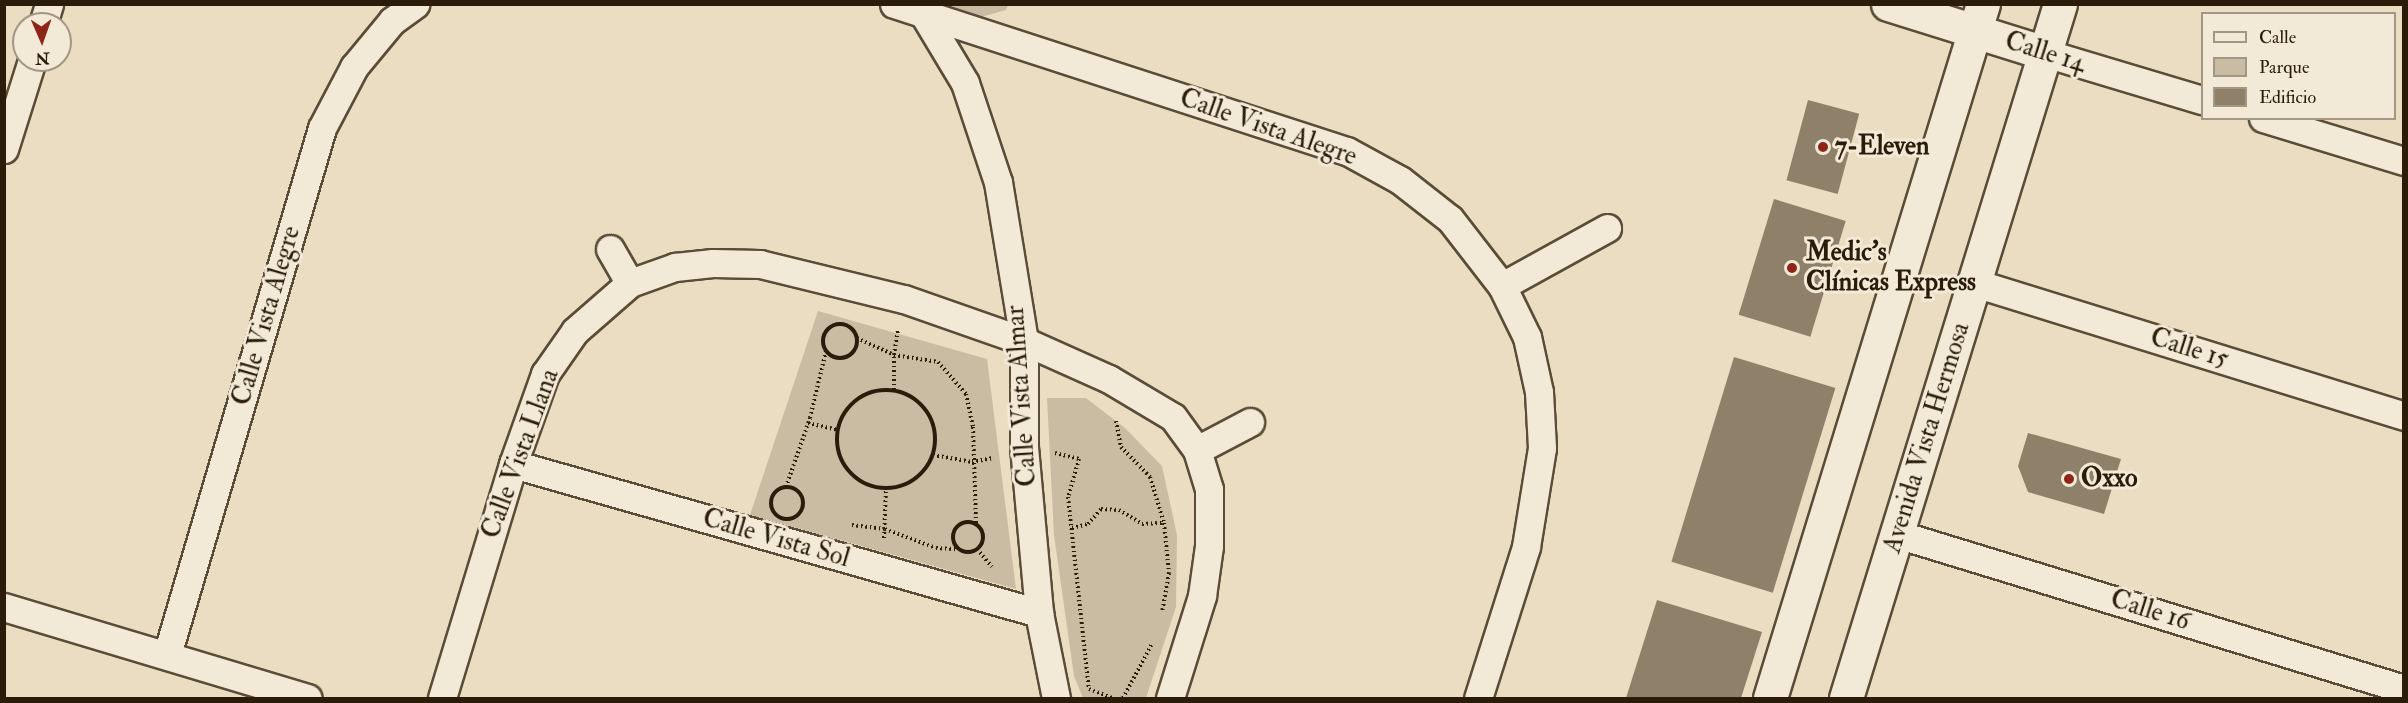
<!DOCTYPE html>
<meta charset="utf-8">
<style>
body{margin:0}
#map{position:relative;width:2408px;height:703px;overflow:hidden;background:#ebddc2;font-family:"IM FELL Double Pica",serif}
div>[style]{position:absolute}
.green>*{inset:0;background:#cabca2}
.building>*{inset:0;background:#8e8069;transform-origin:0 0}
.path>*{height:4px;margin-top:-2px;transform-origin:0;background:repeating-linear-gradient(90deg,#2a1c08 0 1.5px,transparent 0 4.5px)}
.path>.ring{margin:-2px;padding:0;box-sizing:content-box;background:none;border:4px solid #2a1c08;border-radius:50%}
.roads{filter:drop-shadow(2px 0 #5a4c36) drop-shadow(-2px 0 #5a4c36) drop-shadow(0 2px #5a4c36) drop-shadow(0 -2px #5a4c36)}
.minor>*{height:27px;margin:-13.5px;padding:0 13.5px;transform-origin:13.5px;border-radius:13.5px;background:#f2e9d7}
.tertiary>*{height:33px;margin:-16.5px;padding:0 16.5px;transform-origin:16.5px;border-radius:16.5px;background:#f2e9d7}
.dots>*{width:16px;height:16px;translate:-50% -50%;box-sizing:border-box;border:3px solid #f2e9d7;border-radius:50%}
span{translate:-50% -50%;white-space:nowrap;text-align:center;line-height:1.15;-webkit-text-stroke:6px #f2e9d7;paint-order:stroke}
.street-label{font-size:26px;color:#2a1c08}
.poi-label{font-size:26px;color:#2a1c08;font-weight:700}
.left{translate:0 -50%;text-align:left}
.frame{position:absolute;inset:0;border:6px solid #2a1c08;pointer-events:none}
.legend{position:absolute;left:2201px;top:12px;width:195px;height:108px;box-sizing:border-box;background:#f2e9d7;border:2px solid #a29784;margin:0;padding:8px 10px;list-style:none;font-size:18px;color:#2a1c08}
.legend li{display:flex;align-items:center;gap:12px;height:30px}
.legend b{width:30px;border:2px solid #a29784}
.north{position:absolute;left:12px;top:12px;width:60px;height:60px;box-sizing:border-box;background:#f2e9d7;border:2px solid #a29784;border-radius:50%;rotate:178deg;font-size:16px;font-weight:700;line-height:24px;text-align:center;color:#2a1c08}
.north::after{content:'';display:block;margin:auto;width:21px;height:27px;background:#8f2418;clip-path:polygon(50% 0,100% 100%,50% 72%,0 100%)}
</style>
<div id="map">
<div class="green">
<i style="clip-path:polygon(950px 5px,1008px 5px,1006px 10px,981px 17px)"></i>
<i style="clip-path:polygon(818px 311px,987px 359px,1016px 589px,750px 515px)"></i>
<i style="clip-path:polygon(1047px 398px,1086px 398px,1125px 428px,1162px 466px,1177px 535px,1176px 607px,1146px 698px,1083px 698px,1074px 676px,1054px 535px)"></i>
</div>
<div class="building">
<i style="left:1808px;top:100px;width:53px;height:83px;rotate:15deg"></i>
<i style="left:1774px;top:199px;width:75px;height:121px;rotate:17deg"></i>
<i style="left:1734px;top:357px;width:106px;height:214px;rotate:17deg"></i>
<i style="clip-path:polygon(2028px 433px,2121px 459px,2104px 514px,2028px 492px,2018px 466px)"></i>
<i style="clip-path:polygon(1657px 600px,1762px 632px,1741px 698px,1626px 698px)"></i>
</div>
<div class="path">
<i class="ring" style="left:823px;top:324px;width:30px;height:30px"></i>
<i style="left:857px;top:338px;width:41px;rotate:24.7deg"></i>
<i style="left:894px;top:355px;width:26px;rotate:-81deg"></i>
<i class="ring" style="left:837px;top:390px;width:94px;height:94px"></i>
<i style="left:894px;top:390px;width:35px;rotate:-90deg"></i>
<i style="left:894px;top:355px;width:45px;rotate:9deg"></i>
<i style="left:938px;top:362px;width:43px;rotate:48.8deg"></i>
<i style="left:966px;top:394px;width:34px;rotate:78deg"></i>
<i style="left:973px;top:427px;width:97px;rotate:88.2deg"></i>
<i style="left:1116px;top:421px;width:26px;rotate:79deg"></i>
<i style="left:1121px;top:447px;width:42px;rotate:46deg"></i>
<i style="left:1150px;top:477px;width:48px;rotate:73.1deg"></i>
<i style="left:1164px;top:523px;width:50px;rotate:84.3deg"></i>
<i style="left:1169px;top:573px;width:39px;rotate:100deg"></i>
<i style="left:808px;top:423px;width:31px;rotate:13deg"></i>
<i style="left:1055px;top:453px;width:25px;rotate:14deg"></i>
<i style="left:1079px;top:459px;width:40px;rotate:106deg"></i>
<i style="left:1068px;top:497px;width:193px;rotate:83.8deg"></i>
<i style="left:1089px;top:689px;width:25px;rotate:21deg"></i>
<i style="left:933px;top:455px;width:40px;rotate:10deg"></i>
<i style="left:972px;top:462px;width:21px;rotate:-11deg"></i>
<i style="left:786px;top:487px;width:73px;rotate:-70.8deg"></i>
<i style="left:810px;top:418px;width:69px;rotate:-76.6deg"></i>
<i class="ring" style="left:771px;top:487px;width:28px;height:28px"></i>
<i class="ring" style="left:953px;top:522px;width:26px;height:26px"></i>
<i style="left:852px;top:525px;width:33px;rotate:7deg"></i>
<i style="left:885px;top:529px;width:54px;rotate:20.4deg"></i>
<i style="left:936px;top:548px;width:22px;rotate:3deg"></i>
<i style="left:1072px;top:528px;width:16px;rotate:-14deg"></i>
<i style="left:1088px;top:524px;width:20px;rotate:-49deg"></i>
<i style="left:1101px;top:509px;width:18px;rotate:3deg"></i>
<i style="left:1119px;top:510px;width:27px;rotate:31deg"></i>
<i style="left:1142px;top:524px;width:22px;rotate:-3deg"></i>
<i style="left:884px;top:538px;width:50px;rotate:-87.7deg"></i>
<i style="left:977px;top:549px;width:23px;rotate:50deg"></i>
<i style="left:1123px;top:698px;width:61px;rotate:-61.8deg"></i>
</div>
<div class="roads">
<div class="minor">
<i style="left:894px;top:4px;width:476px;rotate:18deg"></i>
<i style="left:1347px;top:151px;width:60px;rotate:28.7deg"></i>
<i style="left:1400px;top:180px;width:63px;rotate:38deg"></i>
<i style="left:1450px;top:219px;width:85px;rotate:52.2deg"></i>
<i style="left:1502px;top:286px;width:57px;rotate:63.9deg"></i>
<i style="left:1527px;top:337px;width:56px;rotate:77.7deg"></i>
<i style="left:1539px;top:392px;width:56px;rotate:86.9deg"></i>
<i style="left:1542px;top:448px;width:100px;rotate:99.2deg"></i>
<i style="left:1526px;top:547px;width:158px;rotate:107.6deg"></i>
<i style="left:920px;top:8px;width:87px;rotate:59deg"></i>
<i style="left:965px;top:83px;width:104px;rotate:71.6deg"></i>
<i style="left:998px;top:182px;width:161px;rotate:80.7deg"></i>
<i style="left:1024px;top:341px;width:106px;rotate:90deg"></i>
<i style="left:1024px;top:447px;width:167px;rotate:84.8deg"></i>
<i style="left:1039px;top:613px;width:87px;rotate:78.7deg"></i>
<i style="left:43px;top:24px;width:21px;rotate:-73deg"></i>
<i style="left:2045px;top:53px;width:164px;rotate:16.7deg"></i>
<i style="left:2263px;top:118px;width:147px;rotate:17deg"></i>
<i style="left:4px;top:149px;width:93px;rotate:-72.5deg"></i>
<i style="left:610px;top:249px;width:39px;rotate:60deg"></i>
<i style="left:1975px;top:283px;width:449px;rotate:17.2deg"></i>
<i style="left:1502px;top:286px;width:120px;rotate:-28.9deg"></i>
<i style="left:1197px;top:450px;width:60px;rotate:-27.8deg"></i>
<i style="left:513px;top:464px;width:547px;rotate:15.82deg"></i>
<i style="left:1897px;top:534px;width:530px;rotate:17deg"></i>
<i style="left:4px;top:607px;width:317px;rotate:16.7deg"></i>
<i style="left:167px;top:655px;width:549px;rotate:-73.61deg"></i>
<i style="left:322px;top:128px;width:69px;rotate:-62.3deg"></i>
<i style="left:354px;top:67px;width:60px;rotate:-50.4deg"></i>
<i style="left:392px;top:21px;width:29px;rotate:-36deg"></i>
<i style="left:442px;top:698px;width:245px;rotate:-73.1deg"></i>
<i style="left:513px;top:464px;width:96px;rotate:-70.4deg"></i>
<i style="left:545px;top:374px;width:52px;rotate:-55.1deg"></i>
<i style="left:575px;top:331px;width:73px;rotate:-41.1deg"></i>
<i style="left:630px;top:283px;width:48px;rotate:-19.6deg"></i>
<i style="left:675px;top:267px;width:38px;rotate:-6deg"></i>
<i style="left:713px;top:263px;width:47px;rotate:1.2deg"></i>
<i style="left:760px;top:264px;width:148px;rotate:13.7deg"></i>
<i style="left:904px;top:299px;width:127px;rotate:19.3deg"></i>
<i style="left:1024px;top:341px;width:93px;rotate:24.1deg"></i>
<i style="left:1109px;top:379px;width:74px;rotate:30.7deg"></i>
<i style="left:1173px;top:417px;width:41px;rotate:54deg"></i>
<i style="left:1197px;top:450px;width:41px;rotate:72.9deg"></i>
<i style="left:1209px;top:489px;width:57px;rotate:90deg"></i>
<i style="left:1209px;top:546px;width:50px;rotate:98deg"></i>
<i style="left:1202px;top:596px;width:107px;rotate:107.4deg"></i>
</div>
<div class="tertiary">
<i style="left:1888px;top:4px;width:164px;rotate:17.3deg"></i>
<i style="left:1770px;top:698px;width:726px;rotate:-72.94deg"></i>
<i style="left:1846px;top:698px;width:726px;rotate:-72.86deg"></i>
</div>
</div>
<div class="dots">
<i style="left:1823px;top:147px;background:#8f2418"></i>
<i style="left:1792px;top:268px;background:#8f2418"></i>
<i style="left:2069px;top:479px;background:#8f2418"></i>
</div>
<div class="street-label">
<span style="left:2045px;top:53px;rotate:17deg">Calle 14</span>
<span style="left:1268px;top:128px;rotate:19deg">Calle Vista Alegre</span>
<span style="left:267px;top:316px;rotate:-74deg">Calle Vista Alegre</span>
<span style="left:2189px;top:349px;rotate:17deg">Calle 15</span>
<span style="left:1022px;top:396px;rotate:-94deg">Calle Vista Almar</span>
<span style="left:1927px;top:438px;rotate:-73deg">Avenida Vista Hermosa</span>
<span style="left:521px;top:454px;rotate:-70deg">Calle Vista Llana</span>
<span style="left:776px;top:539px;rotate:16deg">Calle Vista Sol</span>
<span style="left:2150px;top:611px;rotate:17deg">Calle 16</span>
</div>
<div class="poi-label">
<span class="left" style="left:1835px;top:147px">7-Eleven</span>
<span class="left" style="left:1806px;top:268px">Medic's<br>Clínicas Express</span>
<span class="left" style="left:2081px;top:479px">Oxxo</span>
</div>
<div class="frame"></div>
<ul class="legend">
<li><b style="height:8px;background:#f2e9d7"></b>Calle</li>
<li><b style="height:16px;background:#cabca2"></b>Parque</li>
<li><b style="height:16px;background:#8e8069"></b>Edificio</li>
</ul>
<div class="north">N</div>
</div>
